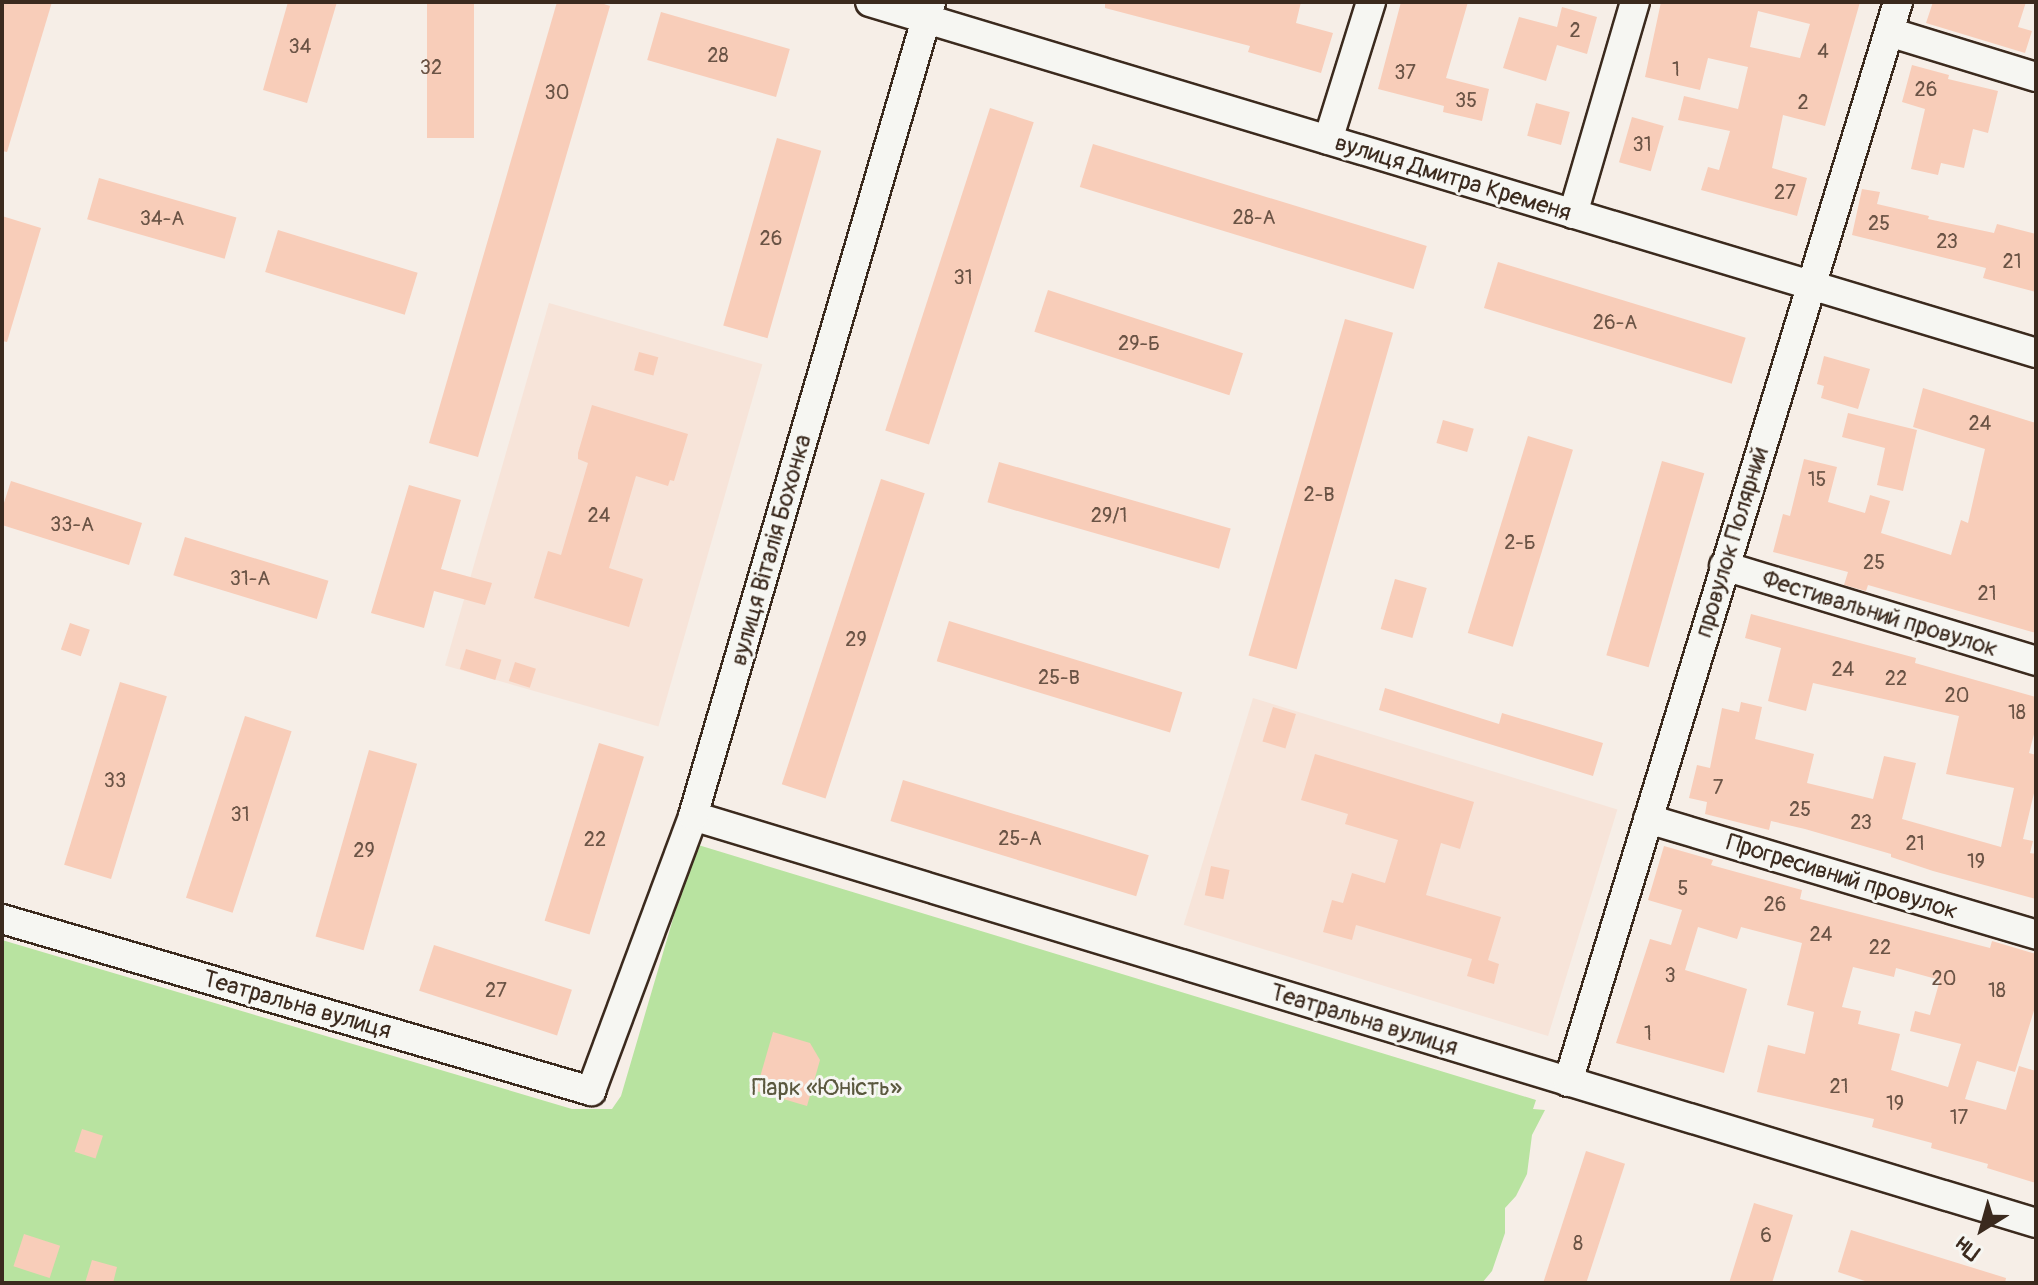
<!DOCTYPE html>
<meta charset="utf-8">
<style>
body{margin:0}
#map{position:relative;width:2038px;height:1285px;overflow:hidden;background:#f6eee7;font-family:Pangolin,sans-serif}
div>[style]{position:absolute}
.built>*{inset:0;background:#f7e4d9;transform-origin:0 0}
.green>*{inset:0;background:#b8e3a0}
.building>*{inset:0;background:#f8cdb9;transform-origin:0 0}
.roads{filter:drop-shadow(2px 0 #3b2a1e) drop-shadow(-2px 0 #3b2a1e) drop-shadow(0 2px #3b2a1e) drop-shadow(0 -2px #3b2a1e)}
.minor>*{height:28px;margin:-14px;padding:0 14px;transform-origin:14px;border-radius:14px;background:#f6f6f2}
span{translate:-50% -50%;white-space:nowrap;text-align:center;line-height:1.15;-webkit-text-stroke:6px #f6f6f2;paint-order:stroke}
.number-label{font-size:20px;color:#6a5345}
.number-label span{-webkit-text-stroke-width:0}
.street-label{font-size:24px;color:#3b2a1e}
.park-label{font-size:24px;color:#5a583e}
.frame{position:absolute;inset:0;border:4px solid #3b2a1e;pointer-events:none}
.north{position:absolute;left:1942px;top:1189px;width:80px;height:80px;-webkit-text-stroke:6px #f6f6f2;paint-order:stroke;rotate:217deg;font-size:22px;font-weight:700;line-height:32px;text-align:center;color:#3b2a1e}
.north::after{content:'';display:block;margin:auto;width:28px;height:36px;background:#3b2a1e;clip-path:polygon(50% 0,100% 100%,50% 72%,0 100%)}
</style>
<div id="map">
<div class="built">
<i style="left:549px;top:303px;width:222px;height:377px;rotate:16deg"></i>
<i style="left:1253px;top:698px;width:381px;height:237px;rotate:17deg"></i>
</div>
<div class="green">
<i style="clip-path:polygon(695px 844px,1536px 1100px,1533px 1109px,1545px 1110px,1532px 1135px,1527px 1174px,1516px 1196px,1505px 1208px,1505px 1233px,1492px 1271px,1482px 1283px,2px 1283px,2px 940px,572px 1109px,612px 1109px,621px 1096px)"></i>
</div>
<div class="building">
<i style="clip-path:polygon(2px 2px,52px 2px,7px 152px,2px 151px)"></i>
<i style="clip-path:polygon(288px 2px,337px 2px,307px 103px,263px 90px)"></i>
<i style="left:427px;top:2px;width:47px;height:136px"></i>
<i style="clip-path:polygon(557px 2px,598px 2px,610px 6px,478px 457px,429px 443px)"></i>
<i style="clip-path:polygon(1105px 2px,1301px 2px,1296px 23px,1333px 33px,1321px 73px,1248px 52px,1250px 46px,1105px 8px)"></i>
<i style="clip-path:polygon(1401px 2px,1468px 2px,1446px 78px,1489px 89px,1482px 121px,1443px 112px,1444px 106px,1378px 89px)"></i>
<i style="clip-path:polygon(evenodd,1661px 2px,1860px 2px,1825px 126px,1783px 115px,1772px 168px,1807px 178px,1797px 216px,1701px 190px,1708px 167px,1719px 170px,1730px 131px,1678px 120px,1684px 96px,1738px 109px,1748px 67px,1708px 58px,1700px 90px,1645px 77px,1661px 2px,1758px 11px,1810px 24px,1800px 58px,1750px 47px,1758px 11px)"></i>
<i style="clip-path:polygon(1933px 2px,2026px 2px,2018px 27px,2032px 31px,2025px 53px,1926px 23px)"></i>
<i style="clip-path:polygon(1562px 7px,1597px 17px,1587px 54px,1557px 45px,1546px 81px,1503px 68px,1519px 17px,1557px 27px)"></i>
<i style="left:661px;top:12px;width:134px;height:50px;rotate:16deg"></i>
<i style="clip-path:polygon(1912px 65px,1949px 75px,1948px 79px,1998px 91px,1988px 133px,1973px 129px,1964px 168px,1941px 163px,1938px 175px,1911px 169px,1925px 109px,1902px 102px)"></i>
<i style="left:1536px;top:103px;width:35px;height:34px;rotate:15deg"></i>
<i style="left:990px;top:108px;width:46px;height:339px;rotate:18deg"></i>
<i style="left:1632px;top:117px;width:33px;height:47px;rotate:16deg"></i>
<i style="left:777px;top:138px;width:46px;height:195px;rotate:16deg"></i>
<i style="left:1093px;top:144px;width:349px;height:45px;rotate:17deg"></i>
<i style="left:99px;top:178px;width:143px;height:43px;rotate:16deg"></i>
<i style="clip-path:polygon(1862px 189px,1880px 192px,1877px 204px,1929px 216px,1928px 219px,1994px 233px,1997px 224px,2036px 234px,2036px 292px,1983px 278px,1986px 268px,1852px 235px)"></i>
<i style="clip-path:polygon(2px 216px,41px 228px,7px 342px,2px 341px)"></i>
<i style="left:278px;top:230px;width:146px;height:44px;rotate:17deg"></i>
<i style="left:1498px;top:262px;width:259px;height:48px;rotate:17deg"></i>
<i style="left:1048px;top:290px;width:205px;height:44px;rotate:18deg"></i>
<i style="left:1345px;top:319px;width:50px;height:350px;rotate:16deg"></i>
<i style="left:639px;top:352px;width:20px;height:19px;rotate:15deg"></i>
<i style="clip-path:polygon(1824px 356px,1870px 369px,1858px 409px,1821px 398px,1824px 386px,1817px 384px)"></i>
<i style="clip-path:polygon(1923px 388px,2036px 423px,2036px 633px,1868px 585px,1866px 591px,1844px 585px,1848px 572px,1773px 552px,1783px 514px,1790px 516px,1804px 459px,1837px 467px,1828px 502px,1865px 513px,1870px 495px,1890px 501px,1881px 533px,1951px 555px,1961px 520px,1968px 523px,1985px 449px,1913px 427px)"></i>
<i style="clip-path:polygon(592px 405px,688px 434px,674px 481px,670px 480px,668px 486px,636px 476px,609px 568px,643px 579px,629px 627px,534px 598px,548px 551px,561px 555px,588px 463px,578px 459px,578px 453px)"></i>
<i style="clip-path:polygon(1848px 413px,1917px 430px,1903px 491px,1877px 485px,1885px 448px,1842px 437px)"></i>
<i style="left:1443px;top:420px;width:32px;height:24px;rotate:16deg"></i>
<i style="left:1528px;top:436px;width:47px;height:206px;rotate:17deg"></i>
<i style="left:1662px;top:461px;width:44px;height:202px;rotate:16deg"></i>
<i style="left:999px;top:462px;width:241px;height:42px;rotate:16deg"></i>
<i style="left:881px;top:479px;width:46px;height:321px;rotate:18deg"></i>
<i style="clip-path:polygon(11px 481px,142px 523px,129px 565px,2px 525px,2px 509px)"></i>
<i style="clip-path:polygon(409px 485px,461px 500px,441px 569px,492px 583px,485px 605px,434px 591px,424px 628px,371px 613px)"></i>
<i style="left:185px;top:537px;width:150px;height:40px;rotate:17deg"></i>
<i style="left:1395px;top:579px;width:33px;height:52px;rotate:16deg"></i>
<i style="clip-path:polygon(1751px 614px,1916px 658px,1915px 663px,2036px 697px,2036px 727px,2029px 753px,2036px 755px,2036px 785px,2023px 839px,2033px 841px,2030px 853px,2036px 854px,2036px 899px,1933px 871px,1891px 857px,1891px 854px,1805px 829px,1771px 821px,1769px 830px,1705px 814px,1707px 802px,1689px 798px,1697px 765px,1710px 768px,1722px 708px,1739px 712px,1741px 702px,1762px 707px,1755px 739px,1814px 754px,1807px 783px,1873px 799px,1884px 756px,1916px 763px,1902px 819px,2001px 847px,2014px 788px,1946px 774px,1959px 716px,1813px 683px,1806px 711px,1768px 701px,1781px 648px,1745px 638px)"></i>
<i style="left:949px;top:621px;width:244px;height:42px;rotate:17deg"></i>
<i style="left:70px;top:623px;width:21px;height:28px;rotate:19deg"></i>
<i style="left:466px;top:649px;width:37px;height:21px;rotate:17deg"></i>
<i style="left:515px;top:662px;width:22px;height:20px;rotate:18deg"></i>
<i style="left:120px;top:682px;width:49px;height:191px;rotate:17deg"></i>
<i style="clip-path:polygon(1385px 688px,1499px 724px,1502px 713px,1603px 743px,1593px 776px,1379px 710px)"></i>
<i style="left:1273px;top:707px;width:24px;height:36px;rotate:17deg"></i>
<i style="left:245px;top:716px;width:49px;height:191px;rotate:18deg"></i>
<i style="left:599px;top:743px;width:47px;height:186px;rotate:17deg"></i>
<i style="left:369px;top:750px;width:50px;height:194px;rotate:16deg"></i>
<i style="clip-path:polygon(1315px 754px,1474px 802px,1460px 849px,1441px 843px,1426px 895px,1501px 917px,1488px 960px,1499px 964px,1494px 984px,1467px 976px,1472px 959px,1356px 925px,1352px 940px,1323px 932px,1332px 900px,1343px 903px,1352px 873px,1385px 883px,1398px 840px,1345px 824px,1348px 814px,1301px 800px)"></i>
<i style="left:903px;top:780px;width:257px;height:43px;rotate:17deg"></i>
<i style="clip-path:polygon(evenodd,1664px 846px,1713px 860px,1711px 865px,1802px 890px,1800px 899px,1990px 948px,1992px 941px,2036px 954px,2036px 1004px,2015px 1072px,1977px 1061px,1965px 1099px,2006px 1110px,2019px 1066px,2036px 1071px,2036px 1183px,1987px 1168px,1988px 1164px,1931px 1148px,1932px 1143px,1872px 1127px,1874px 1119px,1757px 1092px,1768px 1045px,1805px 1054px,1814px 1012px,1787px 1005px,1802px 943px,1741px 927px,1737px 939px,1698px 927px,1685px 970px,1747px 989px,1724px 1073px,1616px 1043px,1650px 939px,1671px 945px,1682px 910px,1648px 900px,1664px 846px,1853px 967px,1894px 977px,1896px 968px,1940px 980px,1930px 1015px,1915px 1011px,1910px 1031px,1961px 1044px,1948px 1087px,1891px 1070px,1900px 1034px,1858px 1024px,1861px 1011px,1842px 1007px,1853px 967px)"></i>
<i style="left:1211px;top:866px;width:19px;height:30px;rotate:12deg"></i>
<i style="left:434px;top:945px;width:145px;height:48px;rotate:18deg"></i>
<i style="clip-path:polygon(773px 1032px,810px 1043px,820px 1060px,807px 1106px,756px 1091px)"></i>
<i style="left:82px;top:1129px;width:22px;height:24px;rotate:18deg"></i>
<i style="left:1586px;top:1151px;width:41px;height:139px;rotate:18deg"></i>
<i style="clip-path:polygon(1754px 1203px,1793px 1215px,1772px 1283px,1729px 1283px)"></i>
<i style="clip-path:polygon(1851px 1230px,2006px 1278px,2005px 1283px,1871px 1283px,1838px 1272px)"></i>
<i style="left:24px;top:1234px;width:38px;height:34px;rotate:18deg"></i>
<i style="clip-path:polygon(92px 1260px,117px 1267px,113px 1283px,85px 1283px)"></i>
</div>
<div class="roads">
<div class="minor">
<i style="left:870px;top:2px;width:1218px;rotate:16.75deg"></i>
<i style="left:1889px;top:32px;width:154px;rotate:17deg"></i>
<i style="left:1328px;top:140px;width:145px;rotate:-72.7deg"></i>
<i style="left:1573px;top:214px;width:221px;rotate:-73.7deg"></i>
<i style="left:1724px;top:566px;width:326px;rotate:16.9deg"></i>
<i style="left:693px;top:816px;width:1403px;rotate:16.86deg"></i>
<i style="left:1648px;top:819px;width:405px;rotate:16.6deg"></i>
<i style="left:2px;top:919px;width:614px;rotate:16.28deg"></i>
<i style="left:591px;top:1091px;width:293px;rotate:-69.6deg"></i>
<i style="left:693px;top:816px;width:848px;rotate:-73.7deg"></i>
<i style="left:1568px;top:1082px;width:1129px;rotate:-73.01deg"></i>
</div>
</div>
<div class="number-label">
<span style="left:1575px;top:30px">2</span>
<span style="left:300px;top:46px">34</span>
<span style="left:1823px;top:51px">4</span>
<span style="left:718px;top:55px">28</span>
<span style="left:431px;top:67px">32</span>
<span style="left:1676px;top:69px">1</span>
<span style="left:1405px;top:72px">37</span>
<span style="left:1926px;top:89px">26</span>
<span style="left:557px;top:92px">30</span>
<span style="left:1466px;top:100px">35</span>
<span style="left:1803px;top:102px">2</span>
<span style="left:1642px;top:144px">31</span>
<span style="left:1785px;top:192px">27</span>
<span style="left:1254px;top:217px">28-А</span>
<span style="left:162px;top:218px">34-А</span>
<span style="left:1879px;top:223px">25</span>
<span style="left:771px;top:238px">26</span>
<span style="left:1947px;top:241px">23</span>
<span style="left:2012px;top:261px">21</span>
<span style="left:963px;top:277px">31</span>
<span style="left:1615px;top:322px">26-А</span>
<span style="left:1139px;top:343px">29-Б</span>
<span style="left:1980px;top:423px">24</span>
<span style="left:1817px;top:479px">15</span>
<span style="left:1319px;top:494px">2-В</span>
<span style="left:599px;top:515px">24</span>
<span style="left:1109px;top:515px">29/1</span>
<span style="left:72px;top:524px">33-А</span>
<span style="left:1520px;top:542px">2-Б</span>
<span style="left:1874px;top:562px">25</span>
<span style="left:250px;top:578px">31-А</span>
<span style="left:1987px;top:593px">21</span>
<span style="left:856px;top:639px">29</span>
<span style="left:1843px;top:669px">24</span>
<span style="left:1059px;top:677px">25-В</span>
<span style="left:1896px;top:678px">22</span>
<span style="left:1957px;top:695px">20</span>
<span style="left:2017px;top:712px">18</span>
<span style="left:115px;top:780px">33</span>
<span style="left:1718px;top:787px">7</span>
<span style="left:1800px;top:809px">25</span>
<span style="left:240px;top:814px">31</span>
<span style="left:1861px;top:822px">23</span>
<span style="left:1020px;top:838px">25-А</span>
<span style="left:595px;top:839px">22</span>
<span style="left:1915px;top:843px">21</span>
<span style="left:364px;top:850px">29</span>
<span style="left:1976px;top:861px">19</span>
<span style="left:1683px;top:888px">5</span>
<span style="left:1775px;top:904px">26</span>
<span style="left:1821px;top:934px">24</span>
<span style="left:1880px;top:947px">22</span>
<span style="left:1670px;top:975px">3</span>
<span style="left:1944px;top:978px">20</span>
<span style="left:496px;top:990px">27</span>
<span style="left:1997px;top:990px">18</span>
<span style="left:1648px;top:1033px">1</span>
<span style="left:1839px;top:1086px">21</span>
<span style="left:1895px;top:1103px">19</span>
<span style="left:1959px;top:1117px">17</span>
<span style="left:1766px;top:1235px">6</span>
<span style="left:1578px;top:1243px">8</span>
</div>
<div class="street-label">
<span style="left:1453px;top:178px;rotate:17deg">вулиця Дмитра Кременя</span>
<span style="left:1732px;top:542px;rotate:-73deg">провулок Полярний</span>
<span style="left:771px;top:550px;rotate:-74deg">вулиця Віталія Бохонка</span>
<span style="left:1880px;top:614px;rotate:17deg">Фестивальний провулок</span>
<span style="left:1842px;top:877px;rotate:17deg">Прогресивний провулок</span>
<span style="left:297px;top:1005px;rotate:16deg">Театральна вулиця</span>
<span style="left:1364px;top:1020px;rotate:17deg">Театральна вулиця</span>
</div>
<div class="park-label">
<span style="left:827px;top:1088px">Парк «Юність»</span>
</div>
<div class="frame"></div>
<div class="north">Пн</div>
</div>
